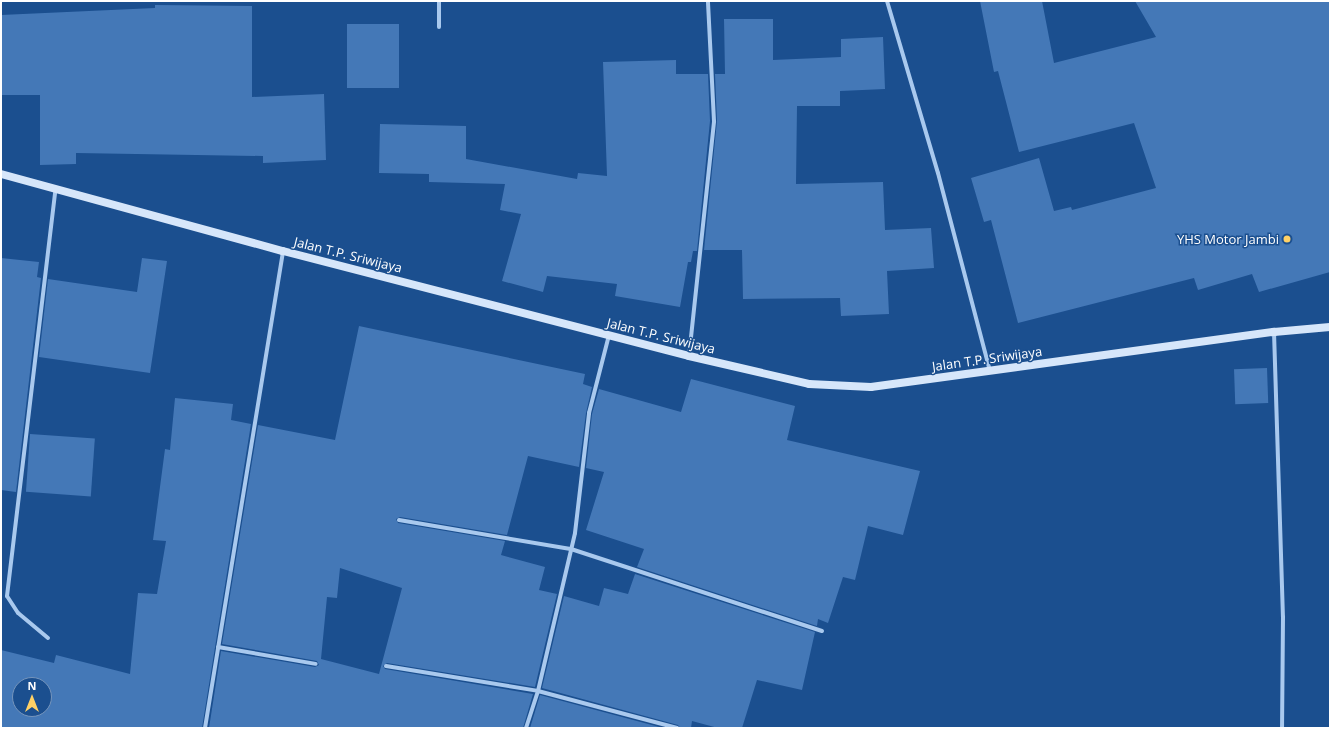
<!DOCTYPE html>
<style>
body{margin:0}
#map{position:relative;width:1331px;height:729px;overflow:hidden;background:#1b4f8f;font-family:"Open Sans",sans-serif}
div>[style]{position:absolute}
.building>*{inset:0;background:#4478b7;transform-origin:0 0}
.street>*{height:4px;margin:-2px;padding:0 2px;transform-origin:2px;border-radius:2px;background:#a9c9ee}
.secondary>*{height:8px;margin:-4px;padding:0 4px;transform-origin:4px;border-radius:4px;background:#d6e6fa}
.dots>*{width:11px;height:11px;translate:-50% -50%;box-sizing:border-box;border:2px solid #1b4f8f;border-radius:50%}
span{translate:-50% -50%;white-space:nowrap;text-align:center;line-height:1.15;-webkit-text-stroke:3px #1b4f8f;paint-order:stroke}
.poi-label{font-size:13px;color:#fff}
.right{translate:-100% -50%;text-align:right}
.street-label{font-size:13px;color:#fff}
.frame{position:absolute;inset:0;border:2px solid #fff;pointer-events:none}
.north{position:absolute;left:12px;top:677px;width:40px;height:40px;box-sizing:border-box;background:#1b4f8f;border:1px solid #7695bc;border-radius:50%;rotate:0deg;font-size:11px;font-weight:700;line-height:16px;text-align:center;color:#fff}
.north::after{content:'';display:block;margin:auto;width:14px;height:18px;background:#ffd166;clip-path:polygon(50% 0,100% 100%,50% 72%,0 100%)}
</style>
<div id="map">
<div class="building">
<i style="clip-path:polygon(980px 1px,1042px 1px,1054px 63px,1156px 37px,1135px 1px,1330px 1px,1330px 272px,1259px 292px,1252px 274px,1198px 290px,1194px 278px,1018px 323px,991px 220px,984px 222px,971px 178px,1039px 158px,1054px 211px,1071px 207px,1072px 210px,1156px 188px,1134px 123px,1019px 152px,998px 71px,994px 72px)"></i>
<i style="clip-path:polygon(155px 5px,252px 6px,252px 97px,324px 94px,326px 160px,263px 163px,263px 156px,76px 153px,76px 164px,40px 165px,40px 95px,1px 95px,1px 15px,155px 8px)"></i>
<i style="clip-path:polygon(724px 19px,773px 19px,773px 60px,841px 57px,841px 39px,883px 37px,885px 89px,840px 91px,840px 106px,797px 106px,796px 184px,883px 182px,885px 230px,931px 228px,934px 268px,887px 271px,889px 314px,841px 316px,840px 298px,743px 299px,742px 250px,704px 250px,717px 121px,715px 74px,725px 74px)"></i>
<i style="left:347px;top:24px;width:52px;height:64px"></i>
<i style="clip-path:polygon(676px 60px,676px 74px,708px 74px,710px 121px,697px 251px,693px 251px,691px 262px,688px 262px,680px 307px,615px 296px,617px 284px,547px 276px,543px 292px,502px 281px,521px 214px,500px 210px,505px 184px,429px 182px,429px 174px,379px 173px,380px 124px,466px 126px,466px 159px,577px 179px,578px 173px,607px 176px,603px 62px)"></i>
<i style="clip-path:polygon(1px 258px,39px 262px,37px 277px,41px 278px,16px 492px,1px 490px)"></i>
<i style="clip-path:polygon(142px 258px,167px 261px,150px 373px,39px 357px,48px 279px,137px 292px)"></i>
<i style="clip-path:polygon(evenodd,359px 326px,585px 374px,583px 384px,592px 387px,586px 413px,579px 467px,528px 456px,507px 535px,400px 517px,396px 519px,398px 523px,505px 541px,501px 555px,545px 567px,539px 590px,557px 594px,535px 687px,387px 663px,383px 666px,385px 669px,533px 694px,523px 728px,209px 728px,221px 651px,315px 667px,319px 665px,317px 661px,222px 644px,258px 425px,335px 440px,359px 326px,340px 568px,402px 588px,379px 674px,321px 659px,327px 597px,337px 598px,340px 568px)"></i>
<i style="left:1267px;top:368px;width:35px;height:33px;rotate:88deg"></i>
<i style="clip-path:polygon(691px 379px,795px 406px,787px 440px,920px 471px,903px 535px,868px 526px,855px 580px,843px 577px,828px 623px,818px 619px,817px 626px,637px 567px,644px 549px,586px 530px,604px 472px,586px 468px,592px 414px,599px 389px,681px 412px)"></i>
<i style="clip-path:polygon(evenodd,175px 398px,233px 404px,231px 420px,251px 424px,202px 728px,1px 728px,1px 650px,54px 663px,56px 655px,130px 674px,138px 593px,157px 594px,166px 541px,153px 540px,165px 449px,170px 450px,175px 398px,20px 685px,44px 685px,44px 709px,20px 709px,20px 685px)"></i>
<i style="left:30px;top:434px;width:65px;height:58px;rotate:4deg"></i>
<i style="clip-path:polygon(635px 574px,815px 632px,802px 690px,757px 680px,742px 728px,718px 728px,692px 721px,691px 728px,680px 728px,678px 725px,542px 688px,564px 596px,599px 606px,604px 588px,628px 594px)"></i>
<i style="clip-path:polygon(540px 695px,663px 728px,530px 728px)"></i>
</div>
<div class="street">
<i style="left:439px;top:1px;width:26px;rotate:90deg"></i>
<i style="left:887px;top:1px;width:179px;rotate:73.5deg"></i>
<i style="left:938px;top:173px;width:205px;rotate:75.3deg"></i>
<i style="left:1274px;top:332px;width:285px;rotate:88.2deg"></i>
<i style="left:1283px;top:617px;width:111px;rotate:90.5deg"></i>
<i style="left:689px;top:356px;width:236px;rotate:-83.9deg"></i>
<i style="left:714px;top:121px;width:120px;rotate:-92.9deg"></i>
<i style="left:399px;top:520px;width:174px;rotate:9.6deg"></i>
<i style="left:571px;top:549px;width:264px;rotate:18.1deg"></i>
<i style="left:48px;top:638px;width:39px;rotate:-140deg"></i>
<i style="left:18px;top:613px;width:20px;rotate:-123deg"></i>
<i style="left:7px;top:596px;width:408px;rotate:-83.2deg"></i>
<i style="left:218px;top:647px;width:99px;rotate:9.8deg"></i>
<i style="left:386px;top:666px;width:154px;rotate:9.3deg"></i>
<i style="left:538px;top:691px;width:144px;rotate:14.9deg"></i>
<i style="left:205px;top:728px;width:483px;rotate:-80.7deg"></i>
<i style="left:526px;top:728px;width:39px;rotate:-72deg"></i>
<i style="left:538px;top:691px;width:162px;rotate:-76.8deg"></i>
<i style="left:575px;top:533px;width:121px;rotate:-83.3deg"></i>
<i style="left:589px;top:413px;width:81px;rotate:-75.6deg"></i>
</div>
<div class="secondary">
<i style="left:1px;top:174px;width:292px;rotate:15.3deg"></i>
<i style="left:283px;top:251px;width:419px;rotate:14.5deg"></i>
<i style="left:689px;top:356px;width:123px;rotate:13.1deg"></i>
<i style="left:809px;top:384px;width:62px;rotate:2.8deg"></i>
<i style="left:871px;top:387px;width:407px;rotate:-7.8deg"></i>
<i style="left:1274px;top:332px;width:56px;rotate:-5.1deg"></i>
</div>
<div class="dots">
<i style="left:1287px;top:239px;background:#ffd166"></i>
</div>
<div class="poi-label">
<span class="right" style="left:1279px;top:239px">YHS Motor Jambi</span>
</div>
<div class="street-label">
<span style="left:348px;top:255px;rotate:14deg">Jalan T.P. Sriwijaya</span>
<span style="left:661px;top:336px;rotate:14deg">Jalan T.P. Sriwijaya</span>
<span style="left:987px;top:359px;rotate:-8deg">Jalan T.P. Sriwijaya</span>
</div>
<div class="frame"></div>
<div class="north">N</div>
</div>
